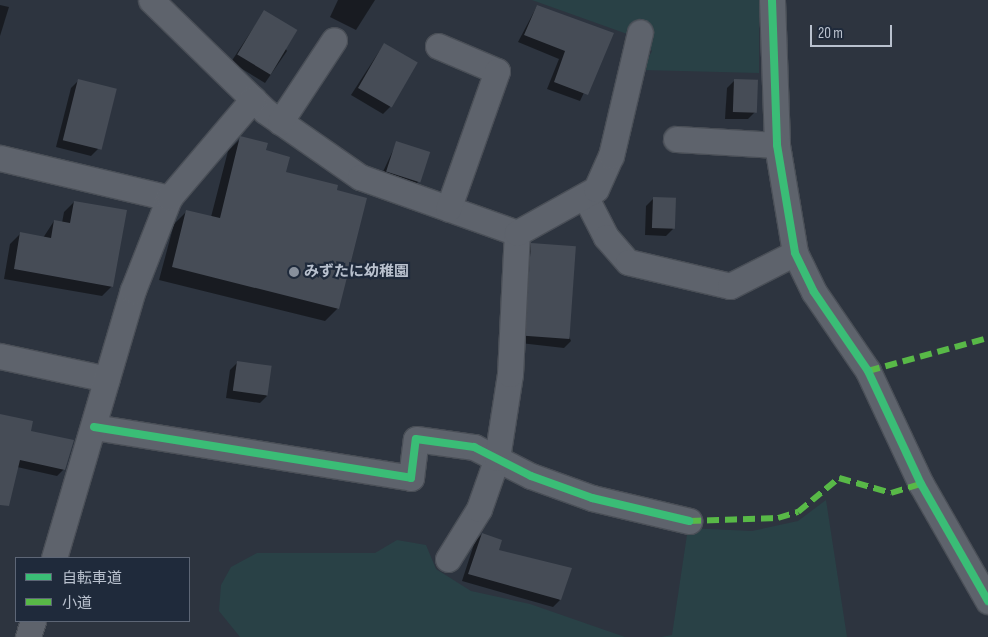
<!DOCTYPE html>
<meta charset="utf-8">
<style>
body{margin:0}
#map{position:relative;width:988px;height:637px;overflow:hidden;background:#2d343f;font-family:"Sofia Sans Condensed","Noto Sans JP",sans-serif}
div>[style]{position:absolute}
.green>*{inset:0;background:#294146}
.shadow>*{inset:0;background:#0007}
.building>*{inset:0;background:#464c56;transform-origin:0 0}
.roads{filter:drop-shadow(1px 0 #4a4f57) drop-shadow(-1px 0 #4a4f57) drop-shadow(0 1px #4a4f57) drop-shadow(0 -1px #4a4f57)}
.minor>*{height:25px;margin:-12.5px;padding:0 12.5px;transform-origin:12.5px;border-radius:12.5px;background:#5e636c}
.quiet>*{height:6px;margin-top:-3px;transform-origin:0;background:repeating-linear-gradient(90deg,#58b947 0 12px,transparent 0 18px)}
.cycleway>*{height:8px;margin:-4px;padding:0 4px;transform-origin:4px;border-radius:4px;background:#3abd76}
.dots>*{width:14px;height:14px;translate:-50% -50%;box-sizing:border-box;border:2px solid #1f2a3b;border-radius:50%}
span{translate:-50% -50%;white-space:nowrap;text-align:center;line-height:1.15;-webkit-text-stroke:4.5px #1f2a3b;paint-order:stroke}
.poi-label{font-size:15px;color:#b9c1ce;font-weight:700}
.left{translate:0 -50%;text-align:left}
.legend{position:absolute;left:15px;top:557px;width:175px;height:65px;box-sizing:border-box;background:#1f2a3b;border:1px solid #5d6676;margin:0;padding:6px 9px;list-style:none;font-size:15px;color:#b9c1ce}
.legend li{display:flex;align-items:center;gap:10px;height:25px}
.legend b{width:25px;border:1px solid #5d6676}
.scale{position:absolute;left:810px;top:25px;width:82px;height:22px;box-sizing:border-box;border:2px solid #b9c1ce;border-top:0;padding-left:6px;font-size:15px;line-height:18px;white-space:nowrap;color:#b9c1ce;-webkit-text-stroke:4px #1f2a3b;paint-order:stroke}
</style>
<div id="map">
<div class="green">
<i style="clip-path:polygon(532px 0,759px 0,759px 73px,642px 70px,652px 51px,644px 40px)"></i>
<i style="clip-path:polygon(826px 500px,847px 637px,661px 637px,672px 635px,688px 528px,752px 531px,798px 521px)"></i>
<i style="clip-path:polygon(397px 540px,426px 545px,436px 569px,471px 591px,530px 604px,625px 637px,240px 637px,219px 611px,221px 585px,231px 567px,257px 553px,375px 553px)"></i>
</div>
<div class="shadow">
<i style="clip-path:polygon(338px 0,375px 0,356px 30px,330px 17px)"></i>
<i style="clip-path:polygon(0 5px,9px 7px,0 36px)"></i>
<i style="clip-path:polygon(537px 6px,612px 33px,580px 101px,547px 89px,559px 59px,518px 42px)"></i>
<i style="clip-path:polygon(264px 12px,287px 51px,265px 83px,231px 62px)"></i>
<i style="clip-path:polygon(384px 44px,390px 107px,383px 114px,351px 95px)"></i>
<i style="clip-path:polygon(78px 81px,99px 148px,91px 156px,56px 147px,71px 88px)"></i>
<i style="clip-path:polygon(734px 81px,755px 112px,748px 119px,725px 119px,727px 88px)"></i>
<i style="clip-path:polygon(241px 138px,265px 151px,285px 173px,336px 191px,338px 308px,325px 321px,159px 280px,174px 224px,187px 211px,211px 217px,228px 151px)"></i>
<i style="clip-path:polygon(397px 142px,418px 182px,411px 189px,380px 178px)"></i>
<i style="clip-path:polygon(653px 199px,673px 229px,666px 236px,645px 235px,646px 206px)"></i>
<i style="clip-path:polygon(74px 202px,112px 286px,102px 296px,4px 279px,10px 244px,21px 233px,43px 238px,54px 221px,62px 223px,64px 212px)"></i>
<i style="clip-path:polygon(531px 244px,571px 341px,564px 348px,520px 343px,524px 252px)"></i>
<i style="clip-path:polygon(237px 363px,267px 396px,260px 403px,226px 398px,230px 370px)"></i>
<i style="clip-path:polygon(0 415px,29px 432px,64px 469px,57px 476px,17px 467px,0 473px)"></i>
<i style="clip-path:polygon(482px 534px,497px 551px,560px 600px,553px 607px,462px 581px,475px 541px)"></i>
</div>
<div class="building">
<i style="clip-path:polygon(537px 5px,614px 33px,588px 95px,554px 82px,565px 51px,524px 35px)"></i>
<i style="left:264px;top:10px;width:39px;height:52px;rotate:31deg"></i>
<i style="left:384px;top:43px;width:39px;height:52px;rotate:30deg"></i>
<i style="left:78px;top:79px;width:40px;height:63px;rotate:14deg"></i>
<i style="left:734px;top:79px;width:24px;height:33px;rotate:2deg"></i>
<i style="clip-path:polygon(240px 136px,268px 143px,266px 150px,290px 157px,286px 172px,338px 185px,337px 190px,367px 198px,339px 309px,172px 267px,186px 210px,220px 218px)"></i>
<i style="left:396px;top:141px;width:36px;height:32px;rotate:18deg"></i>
<i style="left:653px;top:197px;width:23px;height:31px;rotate:2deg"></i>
<i style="clip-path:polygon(74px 201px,127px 210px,113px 287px,14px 269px,20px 232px,51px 238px,54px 220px,70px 223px)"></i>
<i style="left:531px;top:243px;width:45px;height:93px;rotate:4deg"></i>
<i style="left:237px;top:361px;width:35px;height:30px;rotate:8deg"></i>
<i style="clip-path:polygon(0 414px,33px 421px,31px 431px,74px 440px,65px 470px,20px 460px,9px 506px,0 505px)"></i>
<i style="clip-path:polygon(482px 533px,502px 540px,499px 550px,572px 568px,561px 600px,468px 574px)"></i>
</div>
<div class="roads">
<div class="minor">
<i style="left:151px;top:0;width:159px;rotate:44.2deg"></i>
<i style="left:265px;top:111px;width:116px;rotate:34.8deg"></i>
<i style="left:360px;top:177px;width:167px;rotate:19.6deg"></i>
<i style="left:772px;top:0;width:145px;rotate:88deg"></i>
<i style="left:777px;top:145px;width:109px;rotate:80.5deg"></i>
<i style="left:795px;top:253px;width:43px;rotate:64deg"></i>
<i style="left:814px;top:292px;width:96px;rotate:55.6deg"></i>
<i style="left:868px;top:371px;width:125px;rotate:64.9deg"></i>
<i style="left:921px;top:484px;width:135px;rotate:60.2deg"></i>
<i style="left:438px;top:46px;width:64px;rotate:23deg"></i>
<i style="left:497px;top:71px;width:146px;rotate:109.5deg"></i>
<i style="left:280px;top:122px;width:98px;rotate:-56.6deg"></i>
<i style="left:676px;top:139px;width:101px;rotate:3.4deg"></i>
<i style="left:0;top:158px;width:174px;rotate:13.3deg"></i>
<i style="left:585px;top:196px;width:46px;rotate:62.9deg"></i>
<i style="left:606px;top:237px;width:33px;rotate:49deg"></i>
<i style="left:628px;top:262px;width:105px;rotate:13.2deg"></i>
<i style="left:730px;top:286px;width:73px;rotate:-26.9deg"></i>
<i style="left:0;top:356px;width:109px;rotate:12.1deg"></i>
<i style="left:94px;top:427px;width:321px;rotate:9.1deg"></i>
<i style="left:411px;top:478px;width:39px;rotate:-83deg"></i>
<i style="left:416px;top:439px;width:59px;rotate:7.9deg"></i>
<i style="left:474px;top:447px;width:64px;rotate:27deg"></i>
<i style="left:531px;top:476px;width:65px;rotate:19.8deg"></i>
<i style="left:592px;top:498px;width:100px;rotate:13.3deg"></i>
<i style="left:54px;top:558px;width:279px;rotate:-73.6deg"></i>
<i style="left:133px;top:290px;width:99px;rotate:-68.6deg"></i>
<i style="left:169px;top:198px;width:130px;rotate:-49.7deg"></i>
<i style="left:448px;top:559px;width:59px;rotate:-58.2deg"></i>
<i style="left:479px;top:509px;width:54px;rotate:-70.6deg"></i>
<i style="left:497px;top:458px;width:85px;rotate:-81.2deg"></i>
<i style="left:510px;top:374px;width:141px;rotate:-87.2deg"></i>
<i style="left:517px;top:233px;width:90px;rotate:-29.1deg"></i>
<i style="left:596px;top:189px;width:36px;rotate:-66deg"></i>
<i style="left:611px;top:156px;width:127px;rotate:-76.8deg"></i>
<i style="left:28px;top:637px;width:17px;rotate:-73deg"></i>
</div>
</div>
<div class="quiet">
<i style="left:868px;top:371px;width:124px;rotate:-15.4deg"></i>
<i style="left:689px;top:521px;width:89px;rotate:-1.9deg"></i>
<i style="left:778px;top:518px;width:21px;rotate:-17deg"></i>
<i style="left:798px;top:512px;width:53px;rotate:-39.7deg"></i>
<i style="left:839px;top:478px;width:54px;rotate:16.1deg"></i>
<i style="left:891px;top:493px;width:31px;rotate:-17deg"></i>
</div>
<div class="cycleway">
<i style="left:772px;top:0;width:145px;rotate:88deg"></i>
<i style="left:777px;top:145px;width:109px;rotate:80.5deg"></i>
<i style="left:795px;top:253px;width:43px;rotate:64deg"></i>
<i style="left:814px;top:292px;width:96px;rotate:55.6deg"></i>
<i style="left:868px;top:371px;width:125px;rotate:64.9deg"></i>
<i style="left:921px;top:484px;width:135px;rotate:60.2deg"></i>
<i style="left:94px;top:427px;width:321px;rotate:9.1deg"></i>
<i style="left:411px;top:478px;width:39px;rotate:-83deg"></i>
<i style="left:416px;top:439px;width:59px;rotate:7.9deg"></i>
<i style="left:474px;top:447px;width:64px;rotate:27deg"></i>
<i style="left:531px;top:476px;width:65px;rotate:19.8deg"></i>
<i style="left:592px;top:498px;width:100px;rotate:13.3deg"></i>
</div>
<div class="dots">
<i style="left:294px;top:272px;background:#88909c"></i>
</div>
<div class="poi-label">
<span class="left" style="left:304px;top:272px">みずたに幼稚園</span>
</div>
<ul class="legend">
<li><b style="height:6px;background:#3abd76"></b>自転車道</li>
<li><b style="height:6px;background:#58b947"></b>小道</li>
</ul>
<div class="scale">20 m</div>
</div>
